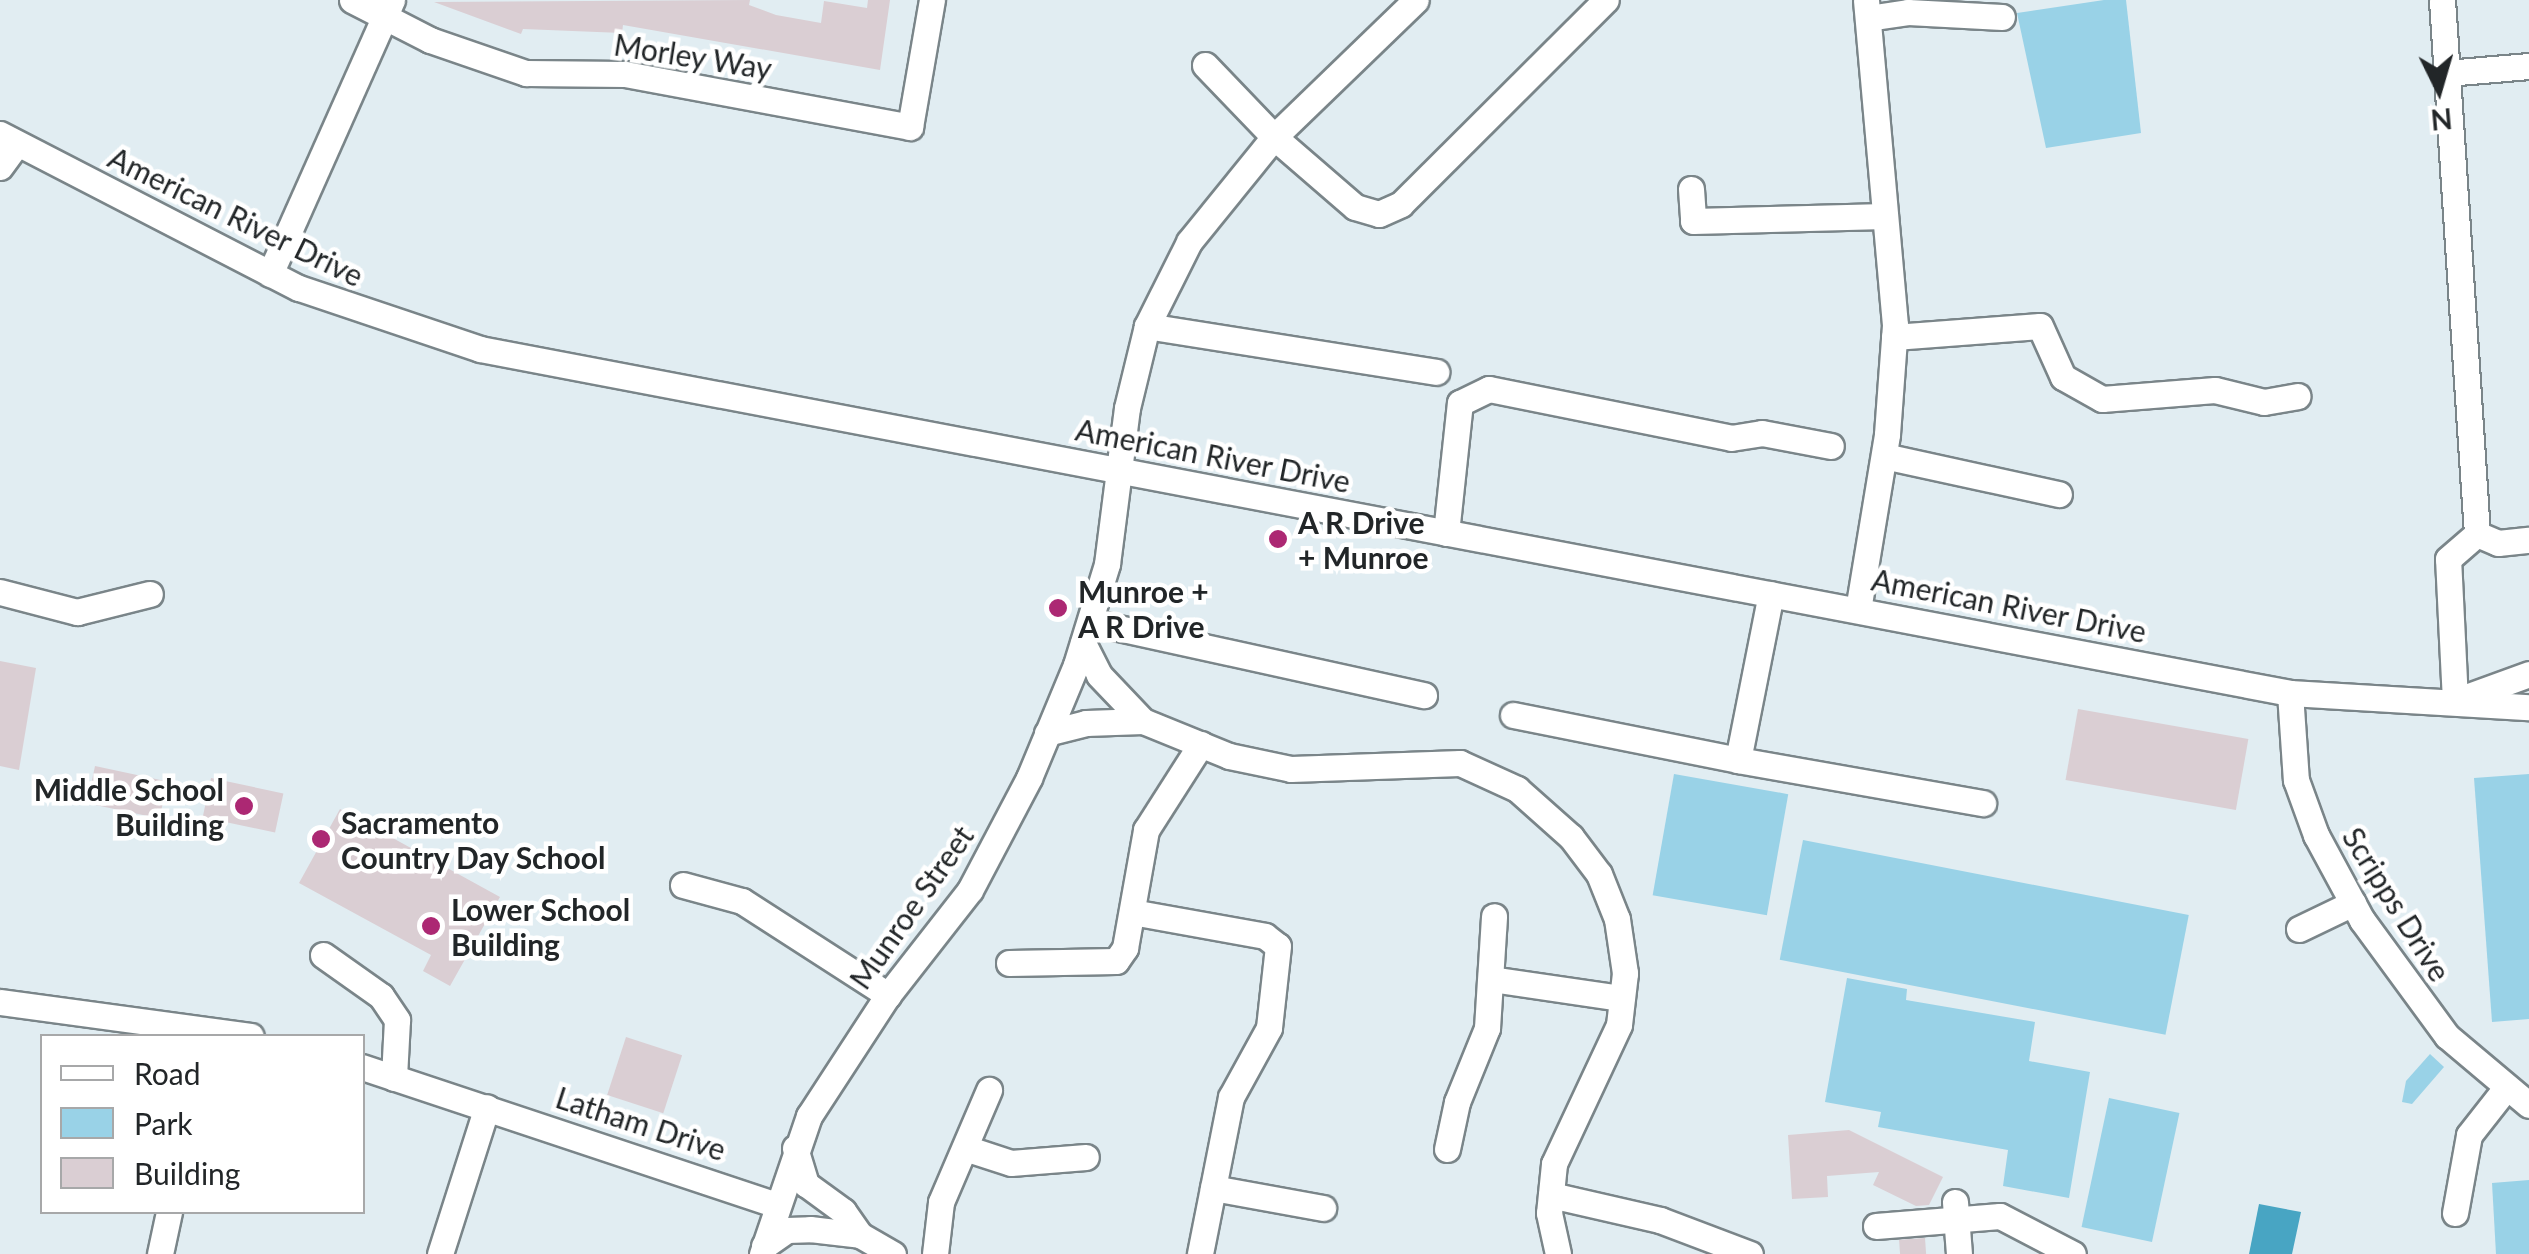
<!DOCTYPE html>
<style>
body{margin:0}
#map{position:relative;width:2529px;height:1254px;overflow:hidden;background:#e1edf2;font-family:Lato,sans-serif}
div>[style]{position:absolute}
.green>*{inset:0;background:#99d2e7;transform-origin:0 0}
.water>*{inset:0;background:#48a5c3}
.building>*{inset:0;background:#daced3;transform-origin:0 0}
.roads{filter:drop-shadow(2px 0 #7a8589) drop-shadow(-2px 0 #7a8589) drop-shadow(0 2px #7a8589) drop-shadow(0 -2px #7a8589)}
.minor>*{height:25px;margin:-12.5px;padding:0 12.5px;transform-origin:12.5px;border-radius:12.5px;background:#fff}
.dots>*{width:28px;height:28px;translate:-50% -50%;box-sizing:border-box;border:5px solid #fff;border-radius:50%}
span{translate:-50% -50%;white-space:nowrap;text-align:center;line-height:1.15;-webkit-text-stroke:9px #fff;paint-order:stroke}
.street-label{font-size:30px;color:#222628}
.poi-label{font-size:30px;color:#222628;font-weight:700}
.left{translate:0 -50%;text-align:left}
.right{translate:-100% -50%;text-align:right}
.legend{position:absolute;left:40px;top:1034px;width:325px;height:180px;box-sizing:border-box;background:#fff;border:2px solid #a7a8a9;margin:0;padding:12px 18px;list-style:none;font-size:30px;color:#222628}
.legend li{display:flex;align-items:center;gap:20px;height:50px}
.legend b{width:50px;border:2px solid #a7a8a9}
.north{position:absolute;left:2389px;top:40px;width:100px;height:100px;-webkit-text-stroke:8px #fff;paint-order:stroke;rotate:175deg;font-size:28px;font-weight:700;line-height:40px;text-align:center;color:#222628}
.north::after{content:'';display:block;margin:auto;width:35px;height:45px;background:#222628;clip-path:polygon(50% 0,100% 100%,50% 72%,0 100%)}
</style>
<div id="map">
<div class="green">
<i style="clip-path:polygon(2104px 0,2126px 0,2141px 133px,2046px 148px,2017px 13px)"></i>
<i style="left:1674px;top:774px;width:116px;height:123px;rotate:10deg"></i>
<i style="clip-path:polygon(2529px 774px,2529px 1019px,2492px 1022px,2474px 778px)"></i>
<i style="left:1803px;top:840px;width:393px;height:122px;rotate:11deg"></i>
<i style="clip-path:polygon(1847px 978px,1907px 989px,1906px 1000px,2035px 1022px,2029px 1061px,2090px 1072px,2069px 1198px,2003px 1186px,2008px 1150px,1878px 1127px,1881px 1112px,1825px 1102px)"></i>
<i style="clip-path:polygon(2430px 1054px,2444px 1067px,2412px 1104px,2402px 1102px,2406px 1081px)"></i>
<i style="left:2109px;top:1098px;width:72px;height:132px;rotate:12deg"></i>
<i style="clip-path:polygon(2529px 1180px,2529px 1254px,2496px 1254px,2492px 1183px)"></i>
</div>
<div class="water">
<i style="clip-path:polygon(2259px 1204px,2301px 1212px,2292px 1254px,2249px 1254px)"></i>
</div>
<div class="building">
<i style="clip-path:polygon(750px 0,749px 5px,776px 15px,821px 23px,824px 1px,867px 8px,868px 0,890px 0,880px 70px,623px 25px,622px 33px,523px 29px,521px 34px,434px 2px)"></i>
<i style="clip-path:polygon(0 661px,36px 668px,19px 770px,0 766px)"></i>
<i style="left:2078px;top:709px;width:173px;height:72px;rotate:10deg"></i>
<i style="left:95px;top:766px;width:74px;height:38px;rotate:12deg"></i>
<i style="left:211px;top:778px;width:74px;height:40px;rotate:12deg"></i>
<i style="clip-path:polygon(340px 809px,500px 897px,450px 986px,423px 971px,431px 955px,299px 883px)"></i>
<i style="left:626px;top:1037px;width:59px;height:61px;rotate:18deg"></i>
<i style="clip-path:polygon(1849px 1130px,1943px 1177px,1929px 1205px,1916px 1206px,1873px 1185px,1879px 1172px,1827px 1176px,1828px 1197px,1792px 1199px,1788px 1135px)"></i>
<i style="left:1925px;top:1238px;width:16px;height:26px;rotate:86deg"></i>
</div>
<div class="roads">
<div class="minor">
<i style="left:352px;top:0;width:88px;rotate:27.1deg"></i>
<i style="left:430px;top:40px;width:102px;rotate:19deg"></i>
<i style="left:526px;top:73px;width:99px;rotate:0.6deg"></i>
<i style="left:625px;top:74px;width:290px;rotate:10.5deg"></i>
<i style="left:910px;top:127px;width:129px;rotate:-80.2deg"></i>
<i style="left:2442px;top:0;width:535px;rotate:86.25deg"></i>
<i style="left:2477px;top:534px;width:23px;rotate:23deg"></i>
<i style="left:2498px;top:543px;width:31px;rotate:-6deg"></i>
<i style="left:1868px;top:18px;width:40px;rotate:-8.5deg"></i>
<i style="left:1908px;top:12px;width:94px;rotate:3deg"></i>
<i style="left:1205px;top:65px;width:100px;rotate:46.2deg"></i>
<i style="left:1274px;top:137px;width:107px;rotate:40.8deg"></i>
<i style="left:1355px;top:207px;width:25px;rotate:16deg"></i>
<i style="left:1379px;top:214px;width:24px;rotate:-24deg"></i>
<i style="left:1401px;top:204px;width:289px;rotate:-44.9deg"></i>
<i style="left:2446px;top:73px;width:83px;rotate:-4.8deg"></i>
<i style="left:0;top:134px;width:336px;rotate:27.3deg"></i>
<i style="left:299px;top:288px;width:191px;rotate:18.6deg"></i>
<i style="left:480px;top:349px;width:1842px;rotate:10.76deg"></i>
<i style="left:2290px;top:693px;width:239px;rotate:3.4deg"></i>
<i style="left:0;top:167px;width:29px;rotate:-54deg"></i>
<i style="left:1691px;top:189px;width:32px;rotate:86deg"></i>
<i style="left:1693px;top:221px;width:192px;rotate:-1.5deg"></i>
<i style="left:270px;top:274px;width:300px;rotate:-66deg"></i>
<i style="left:1147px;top:326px;width:293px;rotate:9deg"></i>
<i style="left:1894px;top:337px;width:146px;rotate:-4.3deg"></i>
<i style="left:2040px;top:326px;width:56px;rotate:65.7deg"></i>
<i style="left:2063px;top:377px;width:45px;rotate:29.4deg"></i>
<i style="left:2102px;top:399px;width:113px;rotate:-4.6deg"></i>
<i style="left:2215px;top:390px;width:50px;rotate:13.8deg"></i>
<i style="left:2264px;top:402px;width:34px;rotate:-10deg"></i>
<i style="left:1884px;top:456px;width:179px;rotate:12.3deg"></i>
<i style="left:1446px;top:533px;width:131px;rotate:-83.9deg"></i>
<i style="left:1460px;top:403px;width:32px;rotate:-26deg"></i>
<i style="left:1489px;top:389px;width:247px;rotate:11.4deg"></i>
<i style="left:1731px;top:438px;width:31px;rotate:-9deg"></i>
<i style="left:1762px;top:433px;width:70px;rotate:10.7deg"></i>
<i style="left:0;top:592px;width:80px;rotate:14.6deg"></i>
<i style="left:77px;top:612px;width:75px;rotate:-13.9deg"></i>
<i style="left:1858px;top:610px;width:178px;rotate:-80.6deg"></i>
<i style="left:1887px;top:434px;width:109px;rotate:-85.8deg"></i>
<i style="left:1895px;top:325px;width:326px;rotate:-95.1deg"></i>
<i style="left:1091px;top:622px;width:341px;rotate:12.4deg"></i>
<i style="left:1083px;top:643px;width:36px;rotate:63deg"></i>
<i style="left:1099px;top:675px;width:64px;rotate:46.3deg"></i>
<i style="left:2290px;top:693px;width:87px;rotate:86.1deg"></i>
<i style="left:2296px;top:780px;width:59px;rotate:70deg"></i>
<i style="left:2316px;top:835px;width:97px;rotate:61.6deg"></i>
<i style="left:2362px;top:920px;width:144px;rotate:53.8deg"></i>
<i style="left:2447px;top:1036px;width:107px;rotate:40.1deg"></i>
<i style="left:2455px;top:701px;width:142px;rotate:-92.8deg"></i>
<i style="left:2448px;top:559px;width:38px;rotate:-41deg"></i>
<i style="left:2455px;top:701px;width:79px;rotate:-20deg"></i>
<i style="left:1513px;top:715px;width:229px;rotate:11.3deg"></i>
<i style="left:1738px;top:760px;width:169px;rotate:-78.8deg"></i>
<i style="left:1047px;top:733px;width:40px;rotate:-14.4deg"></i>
<i style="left:1086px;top:723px;width:57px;rotate:-2deg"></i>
<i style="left:1143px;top:721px;width:93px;rotate:22.1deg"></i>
<i style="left:1229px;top:756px;width:63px;rotate:11.8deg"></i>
<i style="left:1291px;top:769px;width:169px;rotate:-2deg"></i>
<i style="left:1460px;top:763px;width:63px;rotate:24.5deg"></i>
<i style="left:1517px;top:789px;width:72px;rotate:41.6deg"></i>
<i style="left:1571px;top:837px;width:46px;rotate:52.9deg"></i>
<i style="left:1599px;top:874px;width:48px;rotate:68.2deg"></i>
<i style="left:1617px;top:919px;width:55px;rotate:81.6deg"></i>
<i style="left:1625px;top:973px;width:52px;rotate:96.6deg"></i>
<i style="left:1619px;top:1025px;width:153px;rotate:115.1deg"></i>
<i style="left:1554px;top:1164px;width:49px;rotate:95.8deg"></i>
<i style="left:1549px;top:1213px;width:42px;rotate:77.6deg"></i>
<i style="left:1738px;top:760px;width:249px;rotate:10deg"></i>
<i style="left:683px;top:885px;width:61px;rotate:15.2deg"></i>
<i style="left:742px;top:901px;width:174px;rotate:32.8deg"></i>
<i style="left:1132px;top:912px;width:135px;rotate:10.2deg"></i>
<i style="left:1265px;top:936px;width:16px;rotate:38deg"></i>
<i style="left:1278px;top:946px;width:82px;rotate:96.3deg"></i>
<i style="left:1269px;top:1028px;width:79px;rotate:118.8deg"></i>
<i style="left:1231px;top:1097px;width:160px;rotate:101.2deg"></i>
<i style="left:2299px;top:929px;width:60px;rotate:-25.7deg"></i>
<i style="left:323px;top:955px;width:71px;rotate:35.3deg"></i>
<i style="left:381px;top:996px;width:29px;rotate:56deg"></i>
<i style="left:397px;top:1020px;width:58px;rotate:93deg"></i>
<i style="left:1009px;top:963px;width:107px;rotate:-1.1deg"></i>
<i style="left:1116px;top:961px;width:16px;rotate:-55deg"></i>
<i style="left:1125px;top:948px;width:120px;rotate:-79.9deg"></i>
<i style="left:1146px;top:830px;width:102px;rotate:-57.4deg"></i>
<i style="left:1491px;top:979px;width:132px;rotate:8.3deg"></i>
<i style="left:0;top:1002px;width:253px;rotate:7.7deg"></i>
<i style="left:362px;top:1067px;width:434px;rotate:18.4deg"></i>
<i style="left:795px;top:1148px;width:38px;rotate:73deg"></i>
<i style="left:806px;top:1184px;width:46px;rotate:36.1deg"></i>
<i style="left:843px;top:1211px;width:29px;rotate:55deg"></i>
<i style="left:965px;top:1148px;width:48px;rotate:18.1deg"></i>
<i style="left:1011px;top:1163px;width:75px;rotate:-4.6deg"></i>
<i style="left:1447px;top:1149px;width:48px;rotate:-78deg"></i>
<i style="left:1457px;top:1102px;width:80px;rotate:-67.9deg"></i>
<i style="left:1487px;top:1028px;width:112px;rotate:-86.4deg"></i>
<i style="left:1213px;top:1188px;width:112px;rotate:10.3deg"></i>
<i style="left:1551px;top:1195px;width:112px;rotate:12.9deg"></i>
<i style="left:1660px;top:1220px;width:96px;rotate:20.7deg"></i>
<i style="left:1955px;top:1202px;width:52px;rotate:85.6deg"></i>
<i style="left:2455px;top:1213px;width:79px;rotate:-79.8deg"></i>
<i style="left:2469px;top:1135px;width:60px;rotate:-51.8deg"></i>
<i style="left:1876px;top:1226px;width:124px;rotate:-4.6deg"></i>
<i style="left:2000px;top:1216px;width:82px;rotate:27.5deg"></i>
<i style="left:764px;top:1246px;width:28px;rotate:-35deg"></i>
<i style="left:787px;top:1230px;width:23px;rotate:-2deg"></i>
<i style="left:810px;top:1229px;width:50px;rotate:6.8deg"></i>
<i style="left:860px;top:1235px;width:38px;rotate:30deg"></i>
<i style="left:160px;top:1254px;width:43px;rotate:-77.9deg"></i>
<i style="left:440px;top:1254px;width:154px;rotate:-72.3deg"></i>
<i style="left:762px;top:1254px;width:146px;rotate:-71.2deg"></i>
<i style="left:809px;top:1116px;width:145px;rotate:-56.9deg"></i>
<i style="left:888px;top:995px;width:133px;rotate:-52deg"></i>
<i style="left:970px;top:890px;width:127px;rotate:-62.2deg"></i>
<i style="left:1029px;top:778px;width:122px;rotate:-67.4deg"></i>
<i style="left:1076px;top:665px;width:106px;rotate:-72.9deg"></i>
<i style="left:1107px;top:564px;width:157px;rotate:-82.7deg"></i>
<i style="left:1127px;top:408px;width:84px;rotate:-76.3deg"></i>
<i style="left:1147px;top:326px;width:94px;rotate:-63.4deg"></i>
<i style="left:1189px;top:242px;width:135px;rotate:-51deg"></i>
<i style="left:1274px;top:137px;width:197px;rotate:-44deg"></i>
<i style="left:935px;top:1254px;width:52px;rotate:-83.4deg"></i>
<i style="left:941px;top:1202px;width:122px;rotate:-66.8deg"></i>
</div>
</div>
<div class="dots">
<i style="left:1278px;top:539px;background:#ac2873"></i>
<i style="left:1058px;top:608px;background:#ac2873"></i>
<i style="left:244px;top:806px;background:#ac2873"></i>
<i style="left:321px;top:839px;background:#ac2873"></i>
<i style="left:431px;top:926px;background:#ac2873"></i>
</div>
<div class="street-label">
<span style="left:693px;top:56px;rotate:9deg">Morley Way</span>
<span style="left:236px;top:216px;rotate:26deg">American River Drive</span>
<span style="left:1213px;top:455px;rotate:11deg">American River Drive</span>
<span style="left:2009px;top:605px;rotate:11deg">American River Drive</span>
<span style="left:2397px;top:904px;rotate:58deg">Scripps Drive</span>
<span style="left:911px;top:907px;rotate:-55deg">Munroe Street</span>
<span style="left:641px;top:1123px;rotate:18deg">Latham Drive</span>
</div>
<div class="poi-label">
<span class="left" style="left:1298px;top:539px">A R Drive<br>+ Munroe</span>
<span class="left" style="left:1078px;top:608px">Munroe +<br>A R Drive</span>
<span class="right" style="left:224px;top:806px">Middle School<br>Building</span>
<span class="left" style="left:341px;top:839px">Sacramento<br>Country Day School</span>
<span class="left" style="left:451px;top:926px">Lower School<br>Building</span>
</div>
<ul class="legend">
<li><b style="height:12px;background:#fff"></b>Road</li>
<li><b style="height:28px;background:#99d2e7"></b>Park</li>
<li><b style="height:28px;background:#daced3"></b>Building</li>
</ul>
<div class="north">N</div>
</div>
